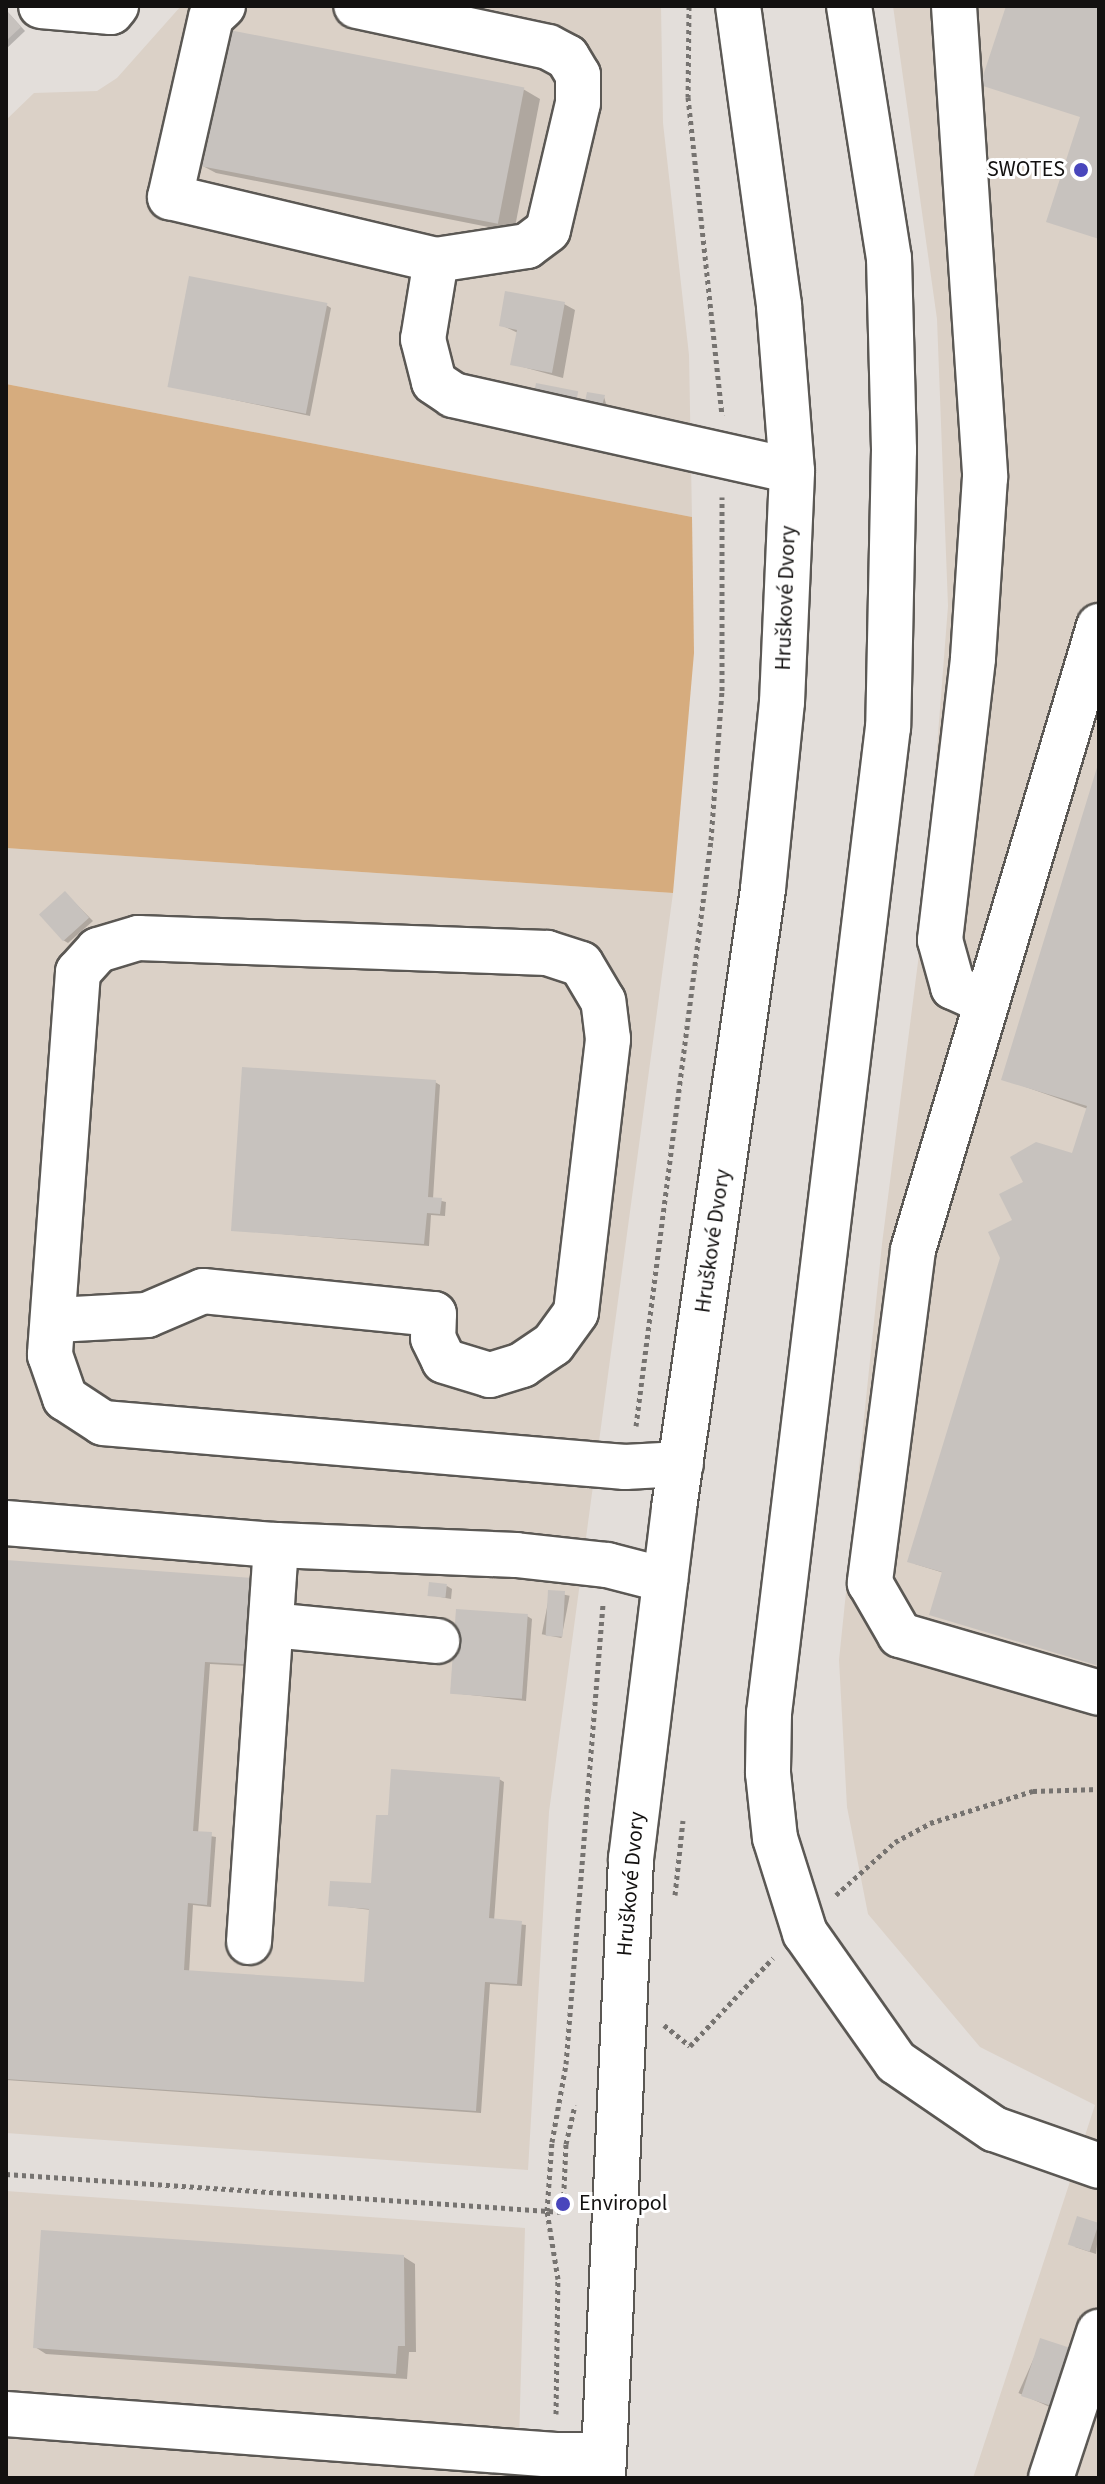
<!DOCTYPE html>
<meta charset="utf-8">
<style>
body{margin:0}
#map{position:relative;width:1105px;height:2484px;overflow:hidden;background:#e3deda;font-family:"Source Sans 3",sans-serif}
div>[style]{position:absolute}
.built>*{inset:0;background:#dbd1c7}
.green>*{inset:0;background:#d6ac7e}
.shadow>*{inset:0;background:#0003;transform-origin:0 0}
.building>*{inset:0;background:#c7c2be;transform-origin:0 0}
.path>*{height:5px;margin-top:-2.5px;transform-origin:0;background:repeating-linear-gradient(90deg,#767370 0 4px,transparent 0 8px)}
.roads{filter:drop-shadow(2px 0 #5b5854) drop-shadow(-2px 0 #5b5854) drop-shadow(0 2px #5b5854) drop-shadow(0 -2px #5b5854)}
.minor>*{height:44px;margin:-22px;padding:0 22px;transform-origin:22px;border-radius:22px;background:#fff}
.dots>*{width:22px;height:22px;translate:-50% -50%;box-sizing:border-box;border:4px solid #fff;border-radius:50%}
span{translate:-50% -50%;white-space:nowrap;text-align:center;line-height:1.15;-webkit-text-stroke:6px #fff;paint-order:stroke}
.poi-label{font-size:22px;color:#131110}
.right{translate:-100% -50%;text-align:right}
.left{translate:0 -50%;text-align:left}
.street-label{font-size:22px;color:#131110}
.frame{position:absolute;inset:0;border:8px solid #131110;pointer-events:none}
</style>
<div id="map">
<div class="built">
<i style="clip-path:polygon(181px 6px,661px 6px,663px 123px,689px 355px,692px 517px,6px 384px,6px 120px,34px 93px,97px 91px,117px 78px)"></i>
<i style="clip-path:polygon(893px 6px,1099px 6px,1099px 2478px,973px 2478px,1095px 2105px,980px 2047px,868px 1914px,847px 1807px,839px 1660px,882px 1244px,924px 915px,948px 606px,937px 319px)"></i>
<i style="clip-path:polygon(6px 848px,673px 893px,549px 1812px,528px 2170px,6px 2133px)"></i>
<i style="clip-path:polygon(6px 2191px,525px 2228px,518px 2478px,6px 2478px)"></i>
</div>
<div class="green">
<i style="clip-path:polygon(6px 384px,692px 517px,694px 653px,673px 893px,6px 848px)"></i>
</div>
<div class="shadow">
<i style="clip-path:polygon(6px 10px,25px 31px,6px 49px)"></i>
<i style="clip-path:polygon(523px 89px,540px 99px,514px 232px,216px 173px,199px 164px)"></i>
<i style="clip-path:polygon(564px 304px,575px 310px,563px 378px,512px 364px,518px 333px,501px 325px)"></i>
<i style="clip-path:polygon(326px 305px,331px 308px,310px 416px,169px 386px)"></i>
<i style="clip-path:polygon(604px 397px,607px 407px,592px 404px)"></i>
<i style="clip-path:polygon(1099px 766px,1099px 1666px,944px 1573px,915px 1564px,1014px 1221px,1091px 1159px,1088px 1109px,1003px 1079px)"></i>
<i style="clip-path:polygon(66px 894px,93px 921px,68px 943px,63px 940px)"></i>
<i style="clip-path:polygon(435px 1082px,440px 1085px,433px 1199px,446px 1202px,445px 1216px,431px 1215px,429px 1246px,233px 1230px)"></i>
<i style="clip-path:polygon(6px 1562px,264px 1667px,210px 1664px,198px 1834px,216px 1837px,211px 1907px,193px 1905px,189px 1973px,366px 1984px,371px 1910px,330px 1905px,373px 1885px,390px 1817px,499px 1779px,504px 1782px,494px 1921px,526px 1925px,522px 1986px,490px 1984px,481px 2113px,6px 2080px)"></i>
<i style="clip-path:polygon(447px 1586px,452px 1589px,451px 1599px,430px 1595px)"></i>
<i style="left:550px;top:1592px;width:20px;height:43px;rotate:11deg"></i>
<i style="clip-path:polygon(527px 1616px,532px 1619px,526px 1701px,452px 1693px)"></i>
<i style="clip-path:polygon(1078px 2219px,1099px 2225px,1096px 2254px,1075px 2247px)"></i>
<i style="clip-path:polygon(404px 2257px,415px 2264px,416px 2352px,409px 2352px,407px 2379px,46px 2354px,35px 2347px)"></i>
<i style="left:1042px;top:2340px;width:43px;height:58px;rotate:24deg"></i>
</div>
<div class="building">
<i style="clip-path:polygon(1006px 6px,1099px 6px,1099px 239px,1046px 222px,1080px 117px,980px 85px)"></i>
<i style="clip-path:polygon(6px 10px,21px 27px,6px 41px)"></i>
<i style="left:224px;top:29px;width:306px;height:139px;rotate:11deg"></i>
<i style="left:189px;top:276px;width:141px;height:113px;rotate:11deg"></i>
<i style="clip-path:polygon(505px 291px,565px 302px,552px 373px,510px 365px,517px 330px,499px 326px)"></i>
<i style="left:536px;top:383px;width:43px;height:15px;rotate:11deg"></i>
<i style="clip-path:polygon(587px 392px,605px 395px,602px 406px,585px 402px)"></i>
<i style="clip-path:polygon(1099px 761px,1099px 1666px,929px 1615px,942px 1572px,907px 1562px,1000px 1258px,988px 1232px,1012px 1220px,999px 1194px,1023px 1182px,1010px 1157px,1036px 1142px,1072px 1153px,1087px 1106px,1001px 1080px)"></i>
<i style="left:65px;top:891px;width:36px;height:35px;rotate:48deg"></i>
<i style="clip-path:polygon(242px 1067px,436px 1080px,428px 1197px,442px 1198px,440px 1214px,427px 1213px,424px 1244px,231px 1231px)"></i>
<i style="clip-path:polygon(6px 1560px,265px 1579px,259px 1665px,205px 1662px,193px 1831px,212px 1832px,207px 1905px,188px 1903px,184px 1970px,364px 1982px,369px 1909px,328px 1906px,330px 1881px,371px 1883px,376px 1815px,388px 1815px,391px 1769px,500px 1777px,489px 1918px,522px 1921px,517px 1984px,485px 1982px,476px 2111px,6px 2079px)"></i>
<i style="left:429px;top:1582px;width:18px;height:14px;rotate:6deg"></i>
<i style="left:548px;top:1590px;width:17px;height:46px;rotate:3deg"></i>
<i style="left:456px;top:1609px;width:72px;height:85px;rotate:4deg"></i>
<i style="left:1077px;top:2216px;width:23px;height:30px;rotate:18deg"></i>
<i style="clip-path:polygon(41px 2230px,404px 2255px,405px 2346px,398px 2346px,396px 2374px,33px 2348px)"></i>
<i style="left:1040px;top:2338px;width:32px;height:61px;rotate:18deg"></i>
</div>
<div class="path">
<i style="left:689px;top:6px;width:91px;rotate:90.6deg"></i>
<i style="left:688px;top:97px;width:320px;rotate:83.9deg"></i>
<i style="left:636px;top:1426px;width:591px;rotate:-82.71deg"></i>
<i style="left:711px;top:840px;width:149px;rotate:-85.8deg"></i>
<i style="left:722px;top:691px;width:194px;rotate:-90deg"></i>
<i style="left:675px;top:1895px;width:75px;rotate:-83.9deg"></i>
<i style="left:836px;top:1895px;width:79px;rotate:-41.9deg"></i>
<i style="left:895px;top:1842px;width:40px;rotate:-28deg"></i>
<i style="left:930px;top:1823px;width:108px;rotate:-17.3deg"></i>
<i style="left:1033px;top:1791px;width:66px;rotate:-1.7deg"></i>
<i style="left:664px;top:2025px;width:33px;rotate:39deg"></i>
<i style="left:690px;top:2046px;width:121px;rotate:-46.7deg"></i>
<i style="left:6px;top:2174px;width:558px;rotate:3.9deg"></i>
<i style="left:563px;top:2212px;width:68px;rotate:-87.5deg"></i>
<i style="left:566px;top:2144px;width:40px;rotate:-77deg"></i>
<i style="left:556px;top:2414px;width:135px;rotate:-89.2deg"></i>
<i style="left:558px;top:2279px;width:69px;rotate:-99.2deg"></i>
<i style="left:547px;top:2211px;width:69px;rotate:-85.9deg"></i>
<i style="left:552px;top:2142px;width:79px;rotate:-79.8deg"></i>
<i style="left:566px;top:2064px;width:461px;rotate:-85.4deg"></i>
</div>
<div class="roads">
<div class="minor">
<i style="left:41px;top:6px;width:70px;rotate:4.9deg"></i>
<i style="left:111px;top:12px;width:8px;rotate:-50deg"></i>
<i style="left:223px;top:6px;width:16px;rotate:137deg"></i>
<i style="left:211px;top:17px;width:185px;rotate:102.8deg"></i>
<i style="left:170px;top:197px;width:273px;rotate:13.3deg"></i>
<i style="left:436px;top:260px;width:92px;rotate:-8.7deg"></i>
<i style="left:527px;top:246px;width:26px;rotate:-37deg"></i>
<i style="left:548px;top:230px;width:130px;rotate:-76.7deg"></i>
<i style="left:578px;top:103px;width:28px;rotate:-90deg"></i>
<i style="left:578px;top:75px;width:21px;rotate:-121deg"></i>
<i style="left:567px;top:57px;width:21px;rotate:-152deg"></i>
<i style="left:548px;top:47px;width:196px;rotate:-167.9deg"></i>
<i style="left:849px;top:6px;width:255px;rotate:81deg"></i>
<i style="left:889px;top:258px;width:192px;rotate:88.5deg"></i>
<i style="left:894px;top:450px;width:277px;rotate:91.2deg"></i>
<i style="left:888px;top:727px;width:993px;rotate:96.88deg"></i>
<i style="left:769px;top:1713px;width:60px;rotate:91deg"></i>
<i style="left:768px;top:1773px;width:65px;rotate:83.9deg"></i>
<i style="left:775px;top:1838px;width:100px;rotate:72.5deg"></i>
<i style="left:805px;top:1933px;width:158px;rotate:54.8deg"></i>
<i style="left:896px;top:2062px;width:119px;rotate:34.4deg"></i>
<i style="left:994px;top:2129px;width:111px;rotate:19.4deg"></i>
<i style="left:954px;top:6px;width:472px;rotate:86.2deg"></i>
<i style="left:985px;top:477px;width:182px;rotate:93.8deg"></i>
<i style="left:973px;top:659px;width:283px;rotate:96.7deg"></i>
<i style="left:940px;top:940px;width:49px;rotate:74.5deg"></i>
<i style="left:953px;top:987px;width:37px;rotate:24deg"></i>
<i style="left:436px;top:260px;width:80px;rotate:99.3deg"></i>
<i style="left:423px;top:339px;width:44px;rotate:75.7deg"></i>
<i style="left:434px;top:382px;width:23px;rotate:34deg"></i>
<i style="left:453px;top:395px;width:347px;rotate:12.6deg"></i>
<i style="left:1099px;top:626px;width:651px;rotate:106.6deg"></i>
<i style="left:913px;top:1250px;width:336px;rotate:97.4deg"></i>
<i style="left:870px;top:1583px;width:60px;rotate:60deg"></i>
<i style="left:900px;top:1635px;width:207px;rotate:16.2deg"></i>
<i style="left:56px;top:1320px;width:91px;rotate:-3.1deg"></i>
<i style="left:147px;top:1315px;width:61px;rotate:-23.2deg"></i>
<i style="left:203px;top:1291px;width:232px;rotate:5.7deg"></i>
<i style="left:434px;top:1314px;width:24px;rotate:92deg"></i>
<i style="left:433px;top:1338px;width:25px;rotate:64deg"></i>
<i style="left:444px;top:1361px;width:48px;rotate:16.9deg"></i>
<i style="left:490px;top:1375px;width:34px;rotate:-17deg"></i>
<i style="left:522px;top:1365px;width:37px;rotate:-34deg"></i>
<i style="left:553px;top:1344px;width:39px;rotate:-54deg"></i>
<i style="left:576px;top:1312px;width:275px;rotate:-83.3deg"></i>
<i style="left:608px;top:1039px;width:38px;rotate:-97deg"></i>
<i style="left:603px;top:1001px;width:43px;rotate:-120.7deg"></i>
<i style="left:581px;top:964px;width:36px;rotate:-162deg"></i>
<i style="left:547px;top:953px;width:409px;rotate:-177.9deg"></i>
<i style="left:138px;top:938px;width:42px;rotate:163.3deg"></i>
<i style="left:98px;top:950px;width:30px;rotate:132deg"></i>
<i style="left:78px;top:972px;width:384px;rotate:94.2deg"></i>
<i style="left:50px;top:1355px;width:46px;rotate:70.8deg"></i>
<i style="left:65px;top:1398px;width:45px;rotate:33.3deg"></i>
<i style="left:103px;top:1423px;width:524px;rotate:4.82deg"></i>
<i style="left:625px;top:1467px;width:56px;rotate:-3.1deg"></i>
<i style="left:6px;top:1523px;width:271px;rotate:4.7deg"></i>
<i style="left:276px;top:1545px;width:240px;rotate:2.4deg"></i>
<i style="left:516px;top:1555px;width:92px;rotate:6.3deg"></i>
<i style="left:607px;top:1565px;width:60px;rotate:14.5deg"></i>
<i style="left:271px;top:1625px;width:167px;rotate:5.5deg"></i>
<i style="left:249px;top:1942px;width:398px;rotate:-86.1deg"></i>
<i style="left:6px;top:2414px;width:551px;rotate:4.27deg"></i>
<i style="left:555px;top:2455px;width:49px"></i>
<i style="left:603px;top:2478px;width:620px;rotate:-87.41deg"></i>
<i style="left:631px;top:1859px;width:354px;rotate:-83deg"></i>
<i style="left:674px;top:1508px;width:625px;rotate:-81.82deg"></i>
<i style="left:763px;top:889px;width:188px;rotate:-84.2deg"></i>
<i style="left:782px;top:702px;width:231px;rotate:-87.5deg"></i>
<i style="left:792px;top:471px;width:167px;rotate:-94.5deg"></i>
<i style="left:779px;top:305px;width:302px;rotate:-97.8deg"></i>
<i style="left:1051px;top:2478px;width:154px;rotate:-71.8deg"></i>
</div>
</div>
<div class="dots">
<i style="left:1081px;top:170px;background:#4946bc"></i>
<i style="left:563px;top:2204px;background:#4946bc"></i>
</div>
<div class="poi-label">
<span class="right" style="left:1065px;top:170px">SWOTES</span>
<span class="left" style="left:579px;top:2204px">Enviropol</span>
</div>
<div class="street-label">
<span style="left:786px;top:598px;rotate:-88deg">Hruškové Dvory</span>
<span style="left:713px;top:1241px;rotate:-82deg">Hruškové Dvory</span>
<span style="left:631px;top:1884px;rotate:-85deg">Hruškové Dvory</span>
</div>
<div class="frame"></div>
</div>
